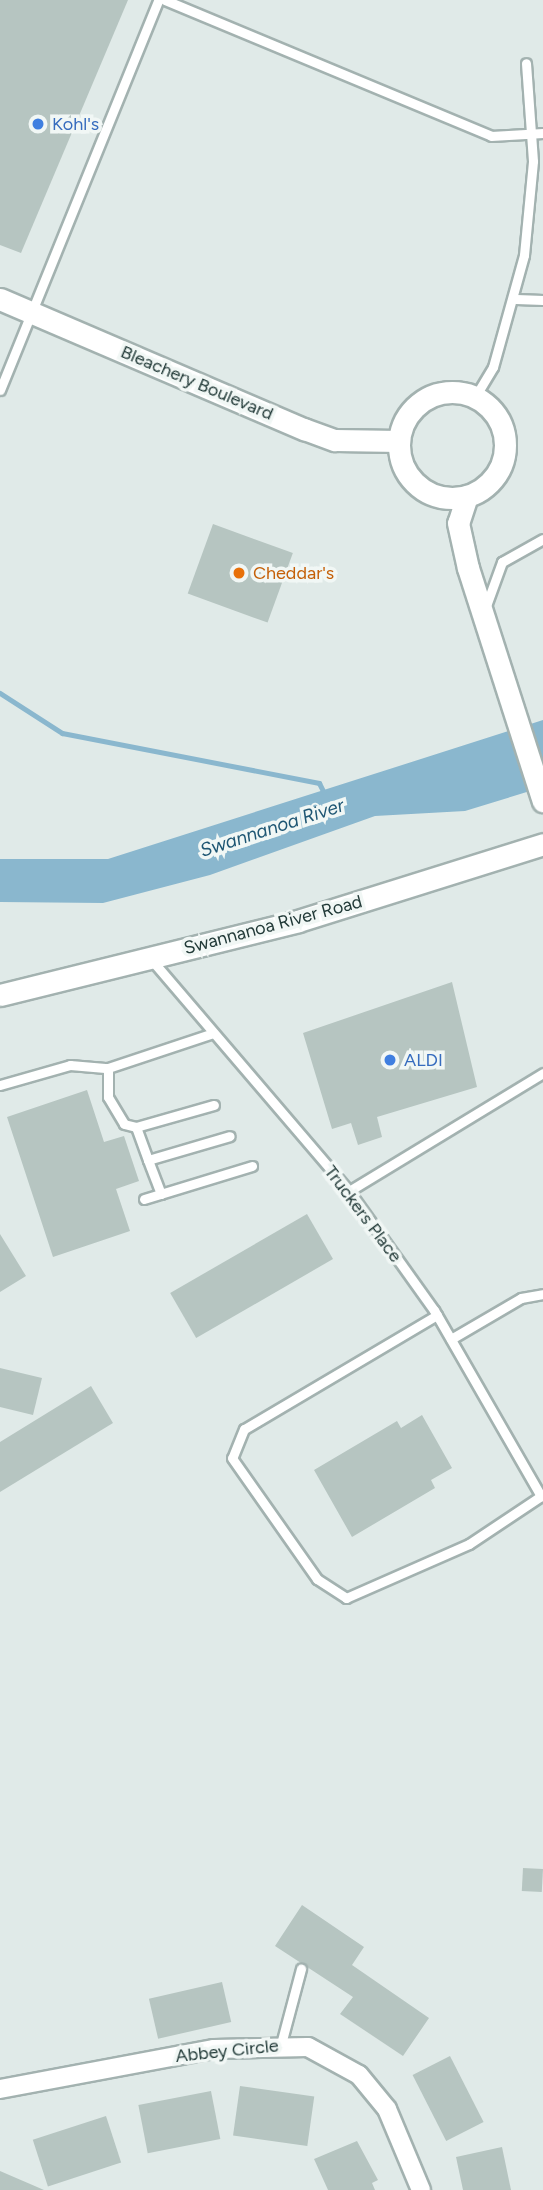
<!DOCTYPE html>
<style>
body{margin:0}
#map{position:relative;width:543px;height:2190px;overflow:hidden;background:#e0eae8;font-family:Figtree,sans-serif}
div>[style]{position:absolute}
.water>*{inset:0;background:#8ab7ce}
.stream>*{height:5px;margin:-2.5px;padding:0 2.5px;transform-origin:2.5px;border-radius:2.5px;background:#8ab7ce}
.building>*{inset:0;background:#b6c5c1;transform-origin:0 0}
.roads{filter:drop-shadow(2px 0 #a3b2b0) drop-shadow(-2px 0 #a3b2b0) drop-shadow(0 2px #a3b2b0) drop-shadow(0 -2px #a3b2b0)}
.service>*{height:9px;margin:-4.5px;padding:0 4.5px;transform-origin:4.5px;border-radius:4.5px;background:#fff}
.minor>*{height:18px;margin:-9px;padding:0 9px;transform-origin:9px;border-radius:9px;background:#fff}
.tertiary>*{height:21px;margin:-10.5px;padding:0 10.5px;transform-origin:10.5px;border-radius:10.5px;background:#fff}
.tertiary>.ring{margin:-10.5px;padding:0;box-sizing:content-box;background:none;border:21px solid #fff;border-radius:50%}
.secondary>*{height:21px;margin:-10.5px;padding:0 10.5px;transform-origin:10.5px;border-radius:10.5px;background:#fff}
.dots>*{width:19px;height:19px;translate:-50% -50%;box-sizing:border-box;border:4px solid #f1f7f5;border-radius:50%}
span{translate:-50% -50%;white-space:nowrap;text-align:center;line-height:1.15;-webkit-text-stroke:7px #f1f7f5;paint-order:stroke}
.shop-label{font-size:18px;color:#366cbe}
.left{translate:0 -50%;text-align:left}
.street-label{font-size:18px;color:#223a38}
.food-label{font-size:18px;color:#c56008}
.water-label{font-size:19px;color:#1e5673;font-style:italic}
</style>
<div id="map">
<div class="water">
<i style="clip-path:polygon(543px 720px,543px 787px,465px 811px,375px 816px,210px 875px,103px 903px,0 902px,0 859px,108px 859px)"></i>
</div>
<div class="stream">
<i style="left:0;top:693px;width:74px;rotate:32.8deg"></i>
<i style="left:62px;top:733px;width:262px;rotate:11deg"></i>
<i style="left:319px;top:783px;width:9px;rotate:63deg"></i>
</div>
<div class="building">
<i style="clip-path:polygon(0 0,128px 0,21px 253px,0 245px)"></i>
<i style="left:213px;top:524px;width:85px;height:74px;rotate:20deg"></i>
<i style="clip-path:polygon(452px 982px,477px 1087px,377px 1117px,382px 1137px,358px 1145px,351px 1123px,332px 1129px,303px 1033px)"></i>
<i style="clip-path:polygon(87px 1090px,104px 1142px,124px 1136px,139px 1181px,116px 1189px,130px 1231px,53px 1257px,7px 1117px)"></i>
<i style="left:307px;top:1214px;width:52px;height:158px;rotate:60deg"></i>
<i style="clip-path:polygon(0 1234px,26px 1276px,0 1292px)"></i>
<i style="clip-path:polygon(0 1368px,42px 1378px,33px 1415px,0 1407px)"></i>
<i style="clip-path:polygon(91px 1386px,113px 1423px,0 1492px,0 1442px)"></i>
<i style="clip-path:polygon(422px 1415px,452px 1468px,431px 1480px,435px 1488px,352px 1537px,314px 1470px,397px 1421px,401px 1428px)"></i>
<i style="left:523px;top:1868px;width:20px;height:23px;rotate:3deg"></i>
<i style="clip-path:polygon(302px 1905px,364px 1947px,352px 1965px,429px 2018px,403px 2056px,340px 2014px,353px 1997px,275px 1946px)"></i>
<i style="left:222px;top:1982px;width:41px;height:75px;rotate:77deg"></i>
<i style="left:450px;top:2056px;width:74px;height:42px;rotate:63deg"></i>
<i style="left:240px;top:2086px;width:75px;height:50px;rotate:8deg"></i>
<i style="left:211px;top:2091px;width:49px;height:74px;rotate:79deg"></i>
<i style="left:106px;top:2116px;width:49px;height:77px;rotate:72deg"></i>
<i style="clip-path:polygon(357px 2141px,378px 2180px,372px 2183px,375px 2190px,328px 2190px,314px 2159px)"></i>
<i style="clip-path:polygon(502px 2147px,511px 2190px,463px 2190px,456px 2157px)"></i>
<i style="clip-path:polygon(0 2171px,44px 2190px,0 2190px)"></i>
</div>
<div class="roads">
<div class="service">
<i style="left:165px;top:0;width:353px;rotate:22.6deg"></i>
<i style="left:491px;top:136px;width:52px;rotate:-3.3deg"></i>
<i style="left:516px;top:299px;width:27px;rotate:2deg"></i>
<i style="left:0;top:390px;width:421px;rotate:-67.9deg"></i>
<i style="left:475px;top:397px;width:35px;rotate:-59deg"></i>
<i style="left:493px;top:367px;width:116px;rotate:-74.5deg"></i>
<i style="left:524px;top:255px;width:94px;rotate:-84.5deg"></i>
<i style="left:533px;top:161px;width:98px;rotate:-94.1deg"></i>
<i style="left:486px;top:606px;width:47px;rotate:-70deg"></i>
<i style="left:502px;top:562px;width:47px;rotate:-29.3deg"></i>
<i style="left:150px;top:958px;width:306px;rotate:49.5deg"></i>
<i style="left:349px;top:1191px;width:146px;rotate:54.5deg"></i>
<i style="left:434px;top:1310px;width:215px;rotate:60.1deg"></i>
<i style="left:108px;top:1068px;width:29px;rotate:90deg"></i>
<i style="left:108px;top:1097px;width:31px;rotate:59deg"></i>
<i style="left:124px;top:1124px;width:12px;rotate:14deg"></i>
<i style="left:136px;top:1127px;width:81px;rotate:-15.8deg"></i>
<i style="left:0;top:1085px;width:73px;rotate:-15.9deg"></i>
<i style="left:70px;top:1065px;width:38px;rotate:5deg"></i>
<i style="left:108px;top:1068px;width:111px;rotate:-18.4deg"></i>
<i style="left:136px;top:1127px;width:35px;rotate:70deg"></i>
<i style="left:349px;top:1191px;width:227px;rotate:-31.3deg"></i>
<i style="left:161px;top:1194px;width:36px;rotate:-111deg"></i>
<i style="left:148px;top:1160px;width:85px;rotate:-16.3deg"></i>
<i style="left:144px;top:1199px;width:113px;rotate:-17deg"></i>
<i style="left:437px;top:1315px;width:224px;rotate:149.4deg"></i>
<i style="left:244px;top:1429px;width:31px;rotate:112deg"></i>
<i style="left:232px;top:1458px;width:148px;rotate:54.9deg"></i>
<i style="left:317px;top:1579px;width:35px;rotate:33deg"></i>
<i style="left:346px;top:1598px;width:134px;rotate:-23.7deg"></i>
<i style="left:469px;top:1544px;width:87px;rotate:-33.7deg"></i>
<i style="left:451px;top:1339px;width:81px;rotate:-30.4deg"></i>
<i style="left:521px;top:1298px;width:22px;rotate:-10deg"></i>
<i style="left:281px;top:2044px;width:78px;rotate:-75.1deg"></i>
</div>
<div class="minor">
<i style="left:0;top:2089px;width:218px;rotate:-10.6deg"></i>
<i style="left:214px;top:2049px;width:94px;rotate:-1.2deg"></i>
<i style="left:308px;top:2047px;width:58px;rotate:28.8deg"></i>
<i style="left:359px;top:2075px;width:44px;rotate:50.5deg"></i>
<i style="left:387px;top:2109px;width:88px;rotate:67.2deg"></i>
</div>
<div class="tertiary">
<i style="left:0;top:299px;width:331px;rotate:23.2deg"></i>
<i style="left:304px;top:429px;width:33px;rotate:20deg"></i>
<i style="left:335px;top:440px;width:64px;rotate:0.9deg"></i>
<i class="ring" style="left:399px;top:392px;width:85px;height:85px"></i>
<i style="left:467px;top:496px;width:28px;rotate:108deg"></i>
<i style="left:458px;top:523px;width:46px;rotate:77.5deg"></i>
<i style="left:468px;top:568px;width:245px;rotate:72.2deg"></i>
</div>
<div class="secondary">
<i style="left:0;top:995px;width:307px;rotate:-13.9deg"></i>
<i style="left:298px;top:921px;width:257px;rotate:-17.4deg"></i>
</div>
</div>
<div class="dots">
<i style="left:38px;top:124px;background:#3f7fe0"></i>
<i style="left:239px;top:573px;background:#e8710a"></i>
<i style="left:390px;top:1060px;background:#3f7fe0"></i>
</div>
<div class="shop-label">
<span class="left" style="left:52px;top:124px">Kohl's</span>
<span class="left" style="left:404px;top:1060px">ALDI</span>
</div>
<div class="street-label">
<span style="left:197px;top:383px;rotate:23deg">Bleachery Boulevard</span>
<span style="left:273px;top:925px;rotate:-15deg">Swannanoa River Road</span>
<span style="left:363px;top:1214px;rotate:53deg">Truckers Place</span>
<span style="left:227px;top:2051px;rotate:-6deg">Abbey Circle</span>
</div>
<div class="food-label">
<span class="left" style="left:253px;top:573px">Cheddar's</span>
</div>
<div class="water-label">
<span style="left:272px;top:828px;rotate:-18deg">Swannanoa River</span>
</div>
</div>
